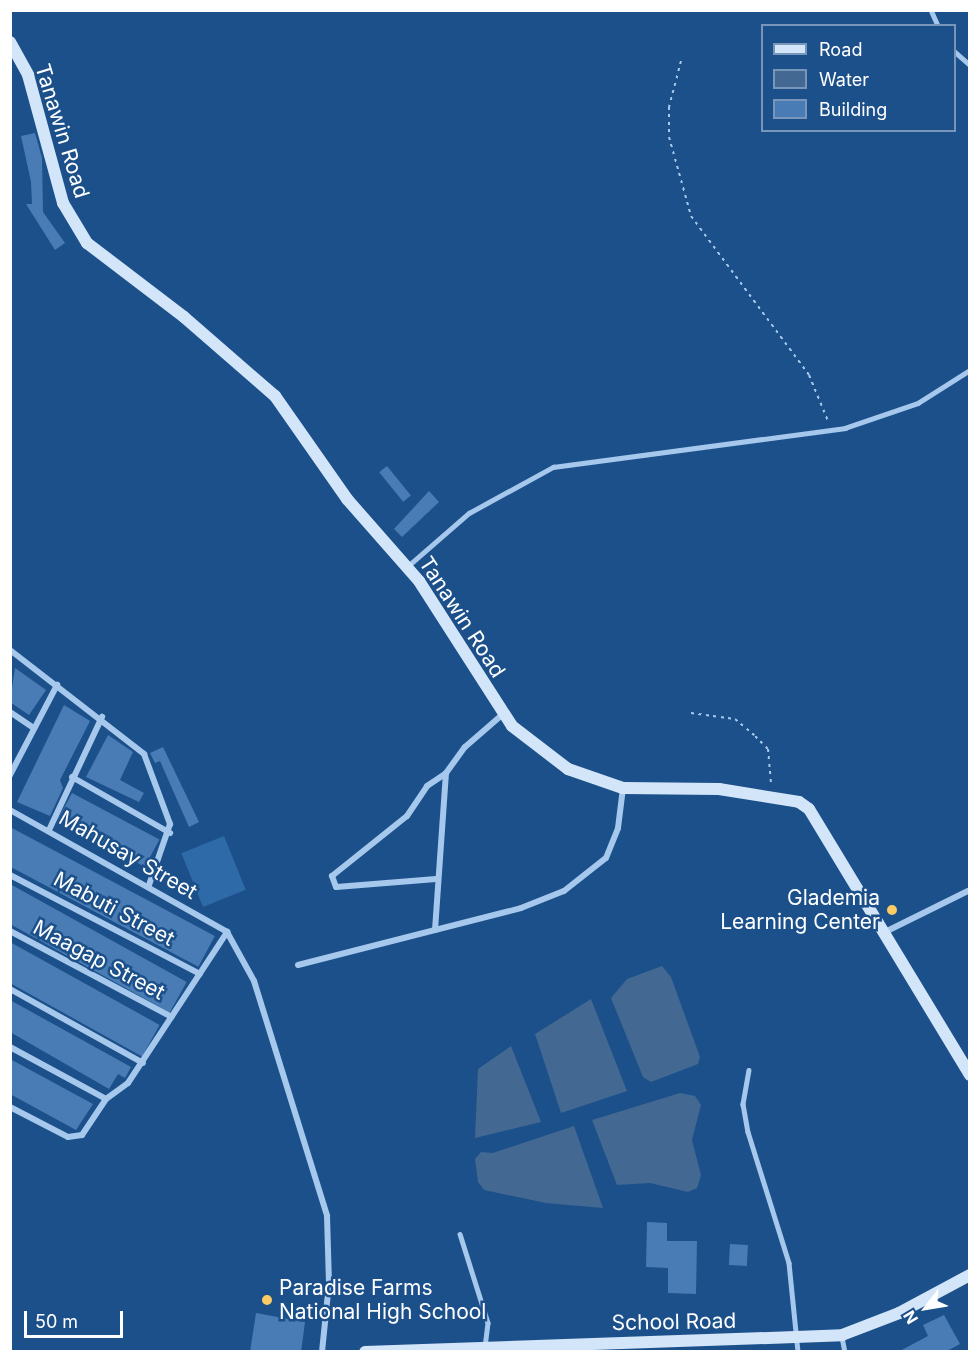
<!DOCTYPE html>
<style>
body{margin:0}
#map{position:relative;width:980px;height:1362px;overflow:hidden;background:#1c508a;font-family:Inter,sans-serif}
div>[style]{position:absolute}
.green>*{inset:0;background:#2f6aa8;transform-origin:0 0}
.water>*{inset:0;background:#436892}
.building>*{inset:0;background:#497cb4;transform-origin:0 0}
.path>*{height:2px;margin-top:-1px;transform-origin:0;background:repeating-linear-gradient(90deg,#a6c8ec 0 3px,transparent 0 7.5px)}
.lane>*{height:4.5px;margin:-2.25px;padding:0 2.25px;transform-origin:2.25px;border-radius:2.25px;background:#a6c8ec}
.street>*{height:6px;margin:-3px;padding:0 3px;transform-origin:3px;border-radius:3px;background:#a6c8ec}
.secondary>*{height:12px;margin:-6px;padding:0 6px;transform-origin:6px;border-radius:6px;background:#d3e5f9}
.dots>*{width:16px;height:16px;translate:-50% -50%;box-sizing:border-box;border:3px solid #1c508a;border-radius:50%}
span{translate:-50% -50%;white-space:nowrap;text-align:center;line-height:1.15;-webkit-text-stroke:5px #1c508a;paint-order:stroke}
.street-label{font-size:21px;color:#fff}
.poi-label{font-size:21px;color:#fff}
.right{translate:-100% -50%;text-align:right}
.left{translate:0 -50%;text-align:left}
.frame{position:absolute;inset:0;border:12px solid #fff;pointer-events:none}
.legend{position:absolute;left:761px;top:24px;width:195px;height:108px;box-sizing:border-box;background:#1c508a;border:2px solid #7796b9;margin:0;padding:8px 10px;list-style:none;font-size:18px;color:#fff}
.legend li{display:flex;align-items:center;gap:12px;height:30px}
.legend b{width:30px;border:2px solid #7796b9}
.north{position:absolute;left:896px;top:1278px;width:60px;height:60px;-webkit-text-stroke:4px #1c508a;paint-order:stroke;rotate:239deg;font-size:16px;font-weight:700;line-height:24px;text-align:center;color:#fff}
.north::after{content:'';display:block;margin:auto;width:21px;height:27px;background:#fff;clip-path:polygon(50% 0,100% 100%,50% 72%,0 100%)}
.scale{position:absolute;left:24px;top:1311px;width:99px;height:27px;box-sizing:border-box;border:3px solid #fff;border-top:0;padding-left:8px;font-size:18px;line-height:21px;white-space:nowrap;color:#fff;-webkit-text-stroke:4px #1c508a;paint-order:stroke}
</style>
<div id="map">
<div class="green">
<i style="left:224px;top:836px;width:58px;height:46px;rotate:68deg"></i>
</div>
<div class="water">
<i style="clip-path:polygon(662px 966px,671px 977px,700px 1057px,698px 1064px,651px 1082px,643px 1077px,611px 998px,627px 979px)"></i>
<i style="clip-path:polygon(591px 999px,627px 1091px,561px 1113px,535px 1034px)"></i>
<i style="clip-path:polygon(511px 1046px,541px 1122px,475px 1138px,478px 1069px)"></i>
<i style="clip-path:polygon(680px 1093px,695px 1096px,701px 1105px,692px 1140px,701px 1175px,697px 1188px,688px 1192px,650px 1183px,617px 1185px,592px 1120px)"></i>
<i style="clip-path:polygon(574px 1126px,603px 1208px,546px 1203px,484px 1190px,478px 1182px,475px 1159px,481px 1152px,493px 1153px)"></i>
</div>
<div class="building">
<i style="clip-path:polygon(35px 133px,42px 158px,43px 212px,65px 243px,55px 250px,26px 204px,32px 204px,31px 182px,21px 136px)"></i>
<i style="left:387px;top:466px;width:38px;height:10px;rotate:51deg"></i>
<i style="clip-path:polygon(429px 491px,439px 502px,402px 537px,394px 529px)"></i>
<i style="clip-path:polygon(15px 668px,46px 690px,29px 715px,10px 702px)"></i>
<i style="clip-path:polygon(64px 705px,90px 721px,60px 780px,63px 788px,50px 816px,17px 802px)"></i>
<i style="clip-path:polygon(108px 735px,133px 752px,120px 780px,144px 793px,139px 802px,86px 777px)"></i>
<i style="clip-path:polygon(163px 747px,199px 822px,189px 827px,160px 761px,155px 763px,150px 753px)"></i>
<i style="left:72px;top:793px;width:99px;height:31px;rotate:28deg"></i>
<i style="left:10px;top:827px;width:232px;height:35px;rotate:28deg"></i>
<i style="left:10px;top:884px;width:202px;height:35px;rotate:29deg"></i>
<i style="left:10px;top:942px;width:171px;height:36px;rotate:29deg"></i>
<i style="clip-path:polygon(10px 1000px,131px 1067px,125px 1078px,118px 1074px,109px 1089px,10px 1032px)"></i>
<i style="clip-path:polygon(10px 1059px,93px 1104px,76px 1130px,10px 1094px)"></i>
<i style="clip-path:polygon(647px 1222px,667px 1223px,667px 1241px,697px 1241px,696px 1294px,668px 1293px,668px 1268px,646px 1267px)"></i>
<i style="left:730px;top:1244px;width:18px;height:21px;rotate:3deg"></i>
<i style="clip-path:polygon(256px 1313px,305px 1322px,301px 1352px,250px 1352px)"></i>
<i style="clip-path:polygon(944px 1315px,960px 1344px,945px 1352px,898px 1352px,928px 1336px,923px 1325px)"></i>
</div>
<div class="path">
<i style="left:681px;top:61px;width:48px;rotate:104.6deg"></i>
<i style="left:669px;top:107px;width:30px;rotate:90deg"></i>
<i style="left:669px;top:137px;width:82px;rotate:74.4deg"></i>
<i style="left:691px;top:216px;width:198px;rotate:53.4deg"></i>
<i style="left:809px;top:375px;width:50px;rotate:67.6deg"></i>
<i style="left:691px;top:713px;width:44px;rotate:7.8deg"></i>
<i style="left:735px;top:719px;width:26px;rotate:40deg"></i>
<i style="left:755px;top:736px;width:18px;rotate:45deg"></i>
<i style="left:768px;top:749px;width:36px;rotate:85deg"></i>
</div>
<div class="lane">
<i style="left:931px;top:10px;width:17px;rotate:66deg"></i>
<i style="left:954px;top:51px;width:21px;rotate:41deg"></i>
<i style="left:408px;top:566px;width:81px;rotate:-41deg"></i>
<i style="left:469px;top:513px;width:96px;rotate:-28.7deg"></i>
<i style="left:553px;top:467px;width:295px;rotate:-7.6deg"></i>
<i style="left:845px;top:428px;width:77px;rotate:-18.9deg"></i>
<i style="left:918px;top:403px;width:62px;rotate:-32.4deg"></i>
<i style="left:749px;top:1070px;width:35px;rotate:100deg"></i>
<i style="left:743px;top:1104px;width:28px;rotate:80deg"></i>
<i style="left:748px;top:1132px;width:137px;rotate:72.6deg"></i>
<i style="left:789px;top:1263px;width:89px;rotate:84.2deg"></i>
<i style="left:460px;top:1234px;width:93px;rotate:72.5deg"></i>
<i style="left:488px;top:1323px;width:24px;rotate:97deg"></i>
<i style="left:842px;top:1337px;width:15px;rotate:79deg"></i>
</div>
<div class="street">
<i style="left:10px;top:650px;width:170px;rotate:37.8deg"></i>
<i style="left:144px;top:754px;width:75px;rotate:69.6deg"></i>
<i style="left:170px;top:824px;width:65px;rotate:109deg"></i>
<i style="left:10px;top:712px;width:29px;rotate:34deg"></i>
<i style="left:10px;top:775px;width:102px;rotate:-62.4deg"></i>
<i style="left:72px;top:777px;width:113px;rotate:29.7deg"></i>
<i style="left:10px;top:810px;width:249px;rotate:29.3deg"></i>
<i style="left:50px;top:828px;width:123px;rotate:-64.9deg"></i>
<i style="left:10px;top:875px;width:214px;rotate:27.5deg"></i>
<i style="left:436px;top:879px;width:100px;rotate:175.4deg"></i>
<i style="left:336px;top:887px;width:12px;rotate:-110deg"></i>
<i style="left:332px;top:876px;width:96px;rotate:-38.7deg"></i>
<i style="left:407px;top:816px;width:36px;rotate:-56deg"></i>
<i style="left:427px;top:786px;width:23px;rotate:-34deg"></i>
<i style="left:446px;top:773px;width:32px;rotate:-54deg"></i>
<i style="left:465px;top:747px;width:50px;rotate:-41deg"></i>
<i style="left:435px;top:930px;width:157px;rotate:-86deg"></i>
<i style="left:10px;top:931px;width:183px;rotate:28deg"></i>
<i style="left:227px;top:932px;width:56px;rotate:61.1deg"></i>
<i style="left:254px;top:981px;width:246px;rotate:72.7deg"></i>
<i style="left:327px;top:1216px;width:67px;rotate:88.3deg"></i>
<i style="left:329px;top:1283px;width:69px;rotate:95.8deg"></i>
<i style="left:885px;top:932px;width:93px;rotate:-26.3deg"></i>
<i style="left:298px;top:965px;width:230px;rotate:-14.3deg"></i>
<i style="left:521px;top:908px;width:46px;rotate:-21.6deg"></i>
<i style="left:564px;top:891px;width:53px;rotate:-38.2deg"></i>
<i style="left:606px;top:858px;width:32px;rotate:-68deg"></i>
<i style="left:618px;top:828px;width:40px;rotate:-82.9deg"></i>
<i style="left:10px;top:989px;width:152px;rotate:29.1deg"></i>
<i style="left:10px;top:1047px;width:109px;rotate:28.4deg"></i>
<i style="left:10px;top:1107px;width:65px;rotate:27.3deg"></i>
<i style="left:68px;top:1137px;width:14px;rotate:-8deg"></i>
<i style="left:82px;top:1135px;width:43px;rotate:-56.3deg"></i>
<i style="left:106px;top:1099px;width:27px;rotate:-36deg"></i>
<i style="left:128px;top:1083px;width:181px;rotate:-56.7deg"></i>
</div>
<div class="secondary">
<i style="left:10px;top:42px;width:38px;rotate:61deg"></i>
<i style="left:28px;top:75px;width:133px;rotate:74.7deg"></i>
<i style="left:63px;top:203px;width:47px;rotate:59deg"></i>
<i style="left:87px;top:243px;width:122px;rotate:37.3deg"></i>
<i style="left:184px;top:317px;width:121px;rotate:41deg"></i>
<i style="left:275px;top:396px;width:126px;rotate:55deg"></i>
<i style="left:347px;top:499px;width:109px;rotate:48.7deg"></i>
<i style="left:419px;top:581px;width:172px;rotate:57.3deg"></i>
<i style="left:512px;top:726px;width:71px;rotate:37.5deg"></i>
<i style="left:568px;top:769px;width:58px;rotate:19.1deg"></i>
<i style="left:623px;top:788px;width:96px;rotate:0.6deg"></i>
<i style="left:719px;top:789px;width:81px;rotate:9.2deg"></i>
<i style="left:799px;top:802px;width:12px;rotate:35deg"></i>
<i style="left:809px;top:809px;width:311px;rotate:58.8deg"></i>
<i style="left:365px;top:1352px;width:477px;rotate:-2deg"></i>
<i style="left:842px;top:1335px;width:61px;rotate:-21.1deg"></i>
<i style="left:899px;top:1313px;width:81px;rotate:-28.2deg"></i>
</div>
<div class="dots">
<i style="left:892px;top:910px;background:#fdcb64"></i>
<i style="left:267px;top:1300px;background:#fdcb64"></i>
</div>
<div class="street-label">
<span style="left:62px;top:131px;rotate:73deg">Tanawin Road</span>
<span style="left:462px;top:617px;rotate:57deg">Tanawin Road</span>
<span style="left:128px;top:855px;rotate:30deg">Mahusay Street</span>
<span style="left:114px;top:909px;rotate:28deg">Mabuti Street</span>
<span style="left:99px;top:960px;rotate:28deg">Maagap Street</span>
<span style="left:674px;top:1322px;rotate:-1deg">School Road</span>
</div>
<div class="poi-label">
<span class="right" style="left:880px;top:910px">Glademia<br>Learning Center</span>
<span class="left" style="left:279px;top:1300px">Paradise Farms<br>National High School</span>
</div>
<div class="frame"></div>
<ul class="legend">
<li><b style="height:8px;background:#d3e5f9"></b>Road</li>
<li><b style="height:16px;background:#436892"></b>Water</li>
<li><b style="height:16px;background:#497cb4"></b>Building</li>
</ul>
<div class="north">N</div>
<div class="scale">50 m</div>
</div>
